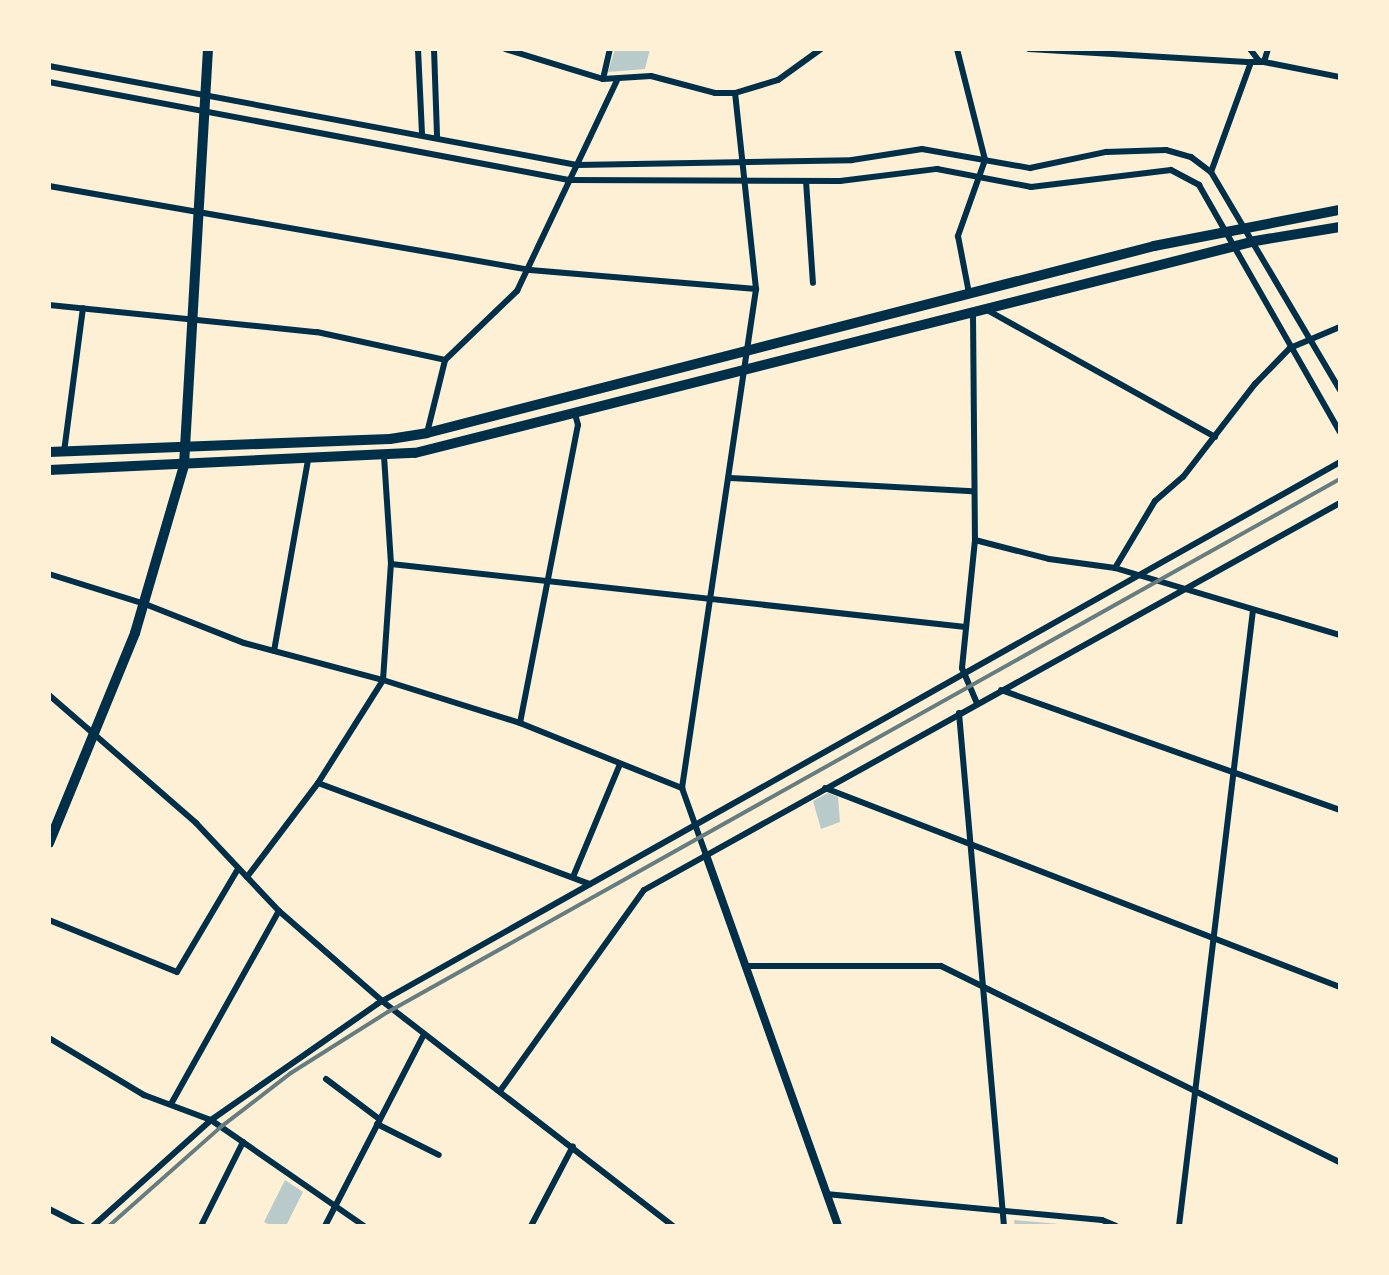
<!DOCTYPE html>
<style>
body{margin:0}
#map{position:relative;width:1389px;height:1275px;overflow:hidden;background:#fdf0d5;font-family:"Golos Text",sans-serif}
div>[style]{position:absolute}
.green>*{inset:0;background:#b9caca}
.minor>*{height:6px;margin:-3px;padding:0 3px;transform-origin:3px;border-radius:3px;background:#003049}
.tertiary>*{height:8px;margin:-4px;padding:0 4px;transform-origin:4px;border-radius:4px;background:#003049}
.secondary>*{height:10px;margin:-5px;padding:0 5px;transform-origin:5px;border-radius:5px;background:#003049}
.primary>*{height:10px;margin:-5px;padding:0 5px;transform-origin:5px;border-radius:5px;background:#003049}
.rail>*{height:3.5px;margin:-1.75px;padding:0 1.75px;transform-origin:1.75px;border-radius:1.75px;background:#657d81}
span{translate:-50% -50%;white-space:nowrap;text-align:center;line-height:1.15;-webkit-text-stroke:7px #fdf0d5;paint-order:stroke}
.frame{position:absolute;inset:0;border:51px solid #fdf0d5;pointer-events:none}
</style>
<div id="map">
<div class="green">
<i style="clip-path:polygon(615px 49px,650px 49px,645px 69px,608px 72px)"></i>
<i style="clip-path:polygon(828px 793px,838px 797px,840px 822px,821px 829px,813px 801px)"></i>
<i style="clip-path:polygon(285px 1180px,303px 1192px,286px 1226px,272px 1226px,264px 1222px)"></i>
<i style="clip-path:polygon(1014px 1220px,1083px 1226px,1015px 1226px)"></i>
</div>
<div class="minor">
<i style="left:418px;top:49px;width:84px;rotate:87.3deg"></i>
<i style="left:434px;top:49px;width:87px;rotate:88deg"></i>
<i style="left:505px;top:49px;width:102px;rotate:17deg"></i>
<i style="left:603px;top:79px;width:48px;rotate:-3.6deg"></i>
<i style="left:651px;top:76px;width:66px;rotate:14.9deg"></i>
<i style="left:715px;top:93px;width:20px"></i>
<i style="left:735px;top:93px;width:45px;rotate:-16.8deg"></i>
<i style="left:778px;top:80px;width:53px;rotate:-35.8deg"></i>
<i style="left:957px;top:49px;width:114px;rotate:75.8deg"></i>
<i style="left:985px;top:160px;width:81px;rotate:109.6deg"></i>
<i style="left:958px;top:236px;width:58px;rotate:79.1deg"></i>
<i style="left:1029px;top:49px;width:222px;rotate:3.4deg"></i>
<i style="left:1251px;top:62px;width:13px"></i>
<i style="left:1264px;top:62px;width:14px;rotate:-73deg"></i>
<i style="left:1250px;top:49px;width:15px;rotate:53deg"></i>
<i style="left:1259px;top:61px;width:83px;rotate:11.2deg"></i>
<i style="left:49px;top:66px;width:537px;rotate:10.62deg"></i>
<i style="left:577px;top:165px;width:275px;rotate:-1deg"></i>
<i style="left:852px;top:160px;width:71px;rotate:-8.9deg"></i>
<i style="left:922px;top:149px;width:110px;rotate:10deg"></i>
<i style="left:1030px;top:168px;width:78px;rotate:-11.9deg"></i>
<i style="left:1106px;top:152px;width:60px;rotate:-1.9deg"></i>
<i style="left:1166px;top:150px;width:26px;rotate:16deg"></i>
<i style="left:1191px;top:157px;width:25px;rotate:37deg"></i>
<i style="left:1211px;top:172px;width:253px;rotate:59.4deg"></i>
<i style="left:603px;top:79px;width:31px;rotate:-77deg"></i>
<i style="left:49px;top:82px;width:529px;rotate:10.67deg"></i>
<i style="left:569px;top:180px;width:271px;rotate:0.2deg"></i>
<i style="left:840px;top:181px;width:98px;rotate:-7.1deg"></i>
<i style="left:937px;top:169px;width:96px;rotate:10.8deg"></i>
<i style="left:1031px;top:187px;width:141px;rotate:-6.9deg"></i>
<i style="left:1171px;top:170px;width:32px;rotate:28deg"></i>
<i style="left:1199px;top:185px;width:284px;rotate:60.3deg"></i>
<i style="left:1211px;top:172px;width:117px;rotate:-70deg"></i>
<i style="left:806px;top:181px;width:102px;rotate:86.1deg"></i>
<i style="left:49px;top:186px;width:488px;rotate:9.9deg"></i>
<i style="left:530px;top:270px;width:227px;rotate:4.8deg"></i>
<i style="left:49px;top:305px;width:269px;rotate:5.8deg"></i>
<i style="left:317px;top:332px;width:131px;rotate:12.3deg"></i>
<i style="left:987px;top:310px;width:261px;rotate:29.1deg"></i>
<i style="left:973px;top:314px;width:226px;rotate:89.5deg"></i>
<i style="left:975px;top:540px;width:129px;rotate:95.8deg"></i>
<i style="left:962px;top:668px;width:38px;rotate:67deg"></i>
<i style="left:427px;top:433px;width:75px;rotate:-76.1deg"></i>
<i style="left:445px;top:360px;width:100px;rotate:-43.8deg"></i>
<i style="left:517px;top:291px;width:233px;rotate:-64.6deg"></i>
<i style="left:64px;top:452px;width:145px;rotate:-82.5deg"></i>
<i style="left:730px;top:478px;width:243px;rotate:3.1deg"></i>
<i style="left:975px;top:540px;width:76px;rotate:14.4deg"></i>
<i style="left:1049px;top:559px;width:67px;rotate:7.8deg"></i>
<i style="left:1115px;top:568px;width:235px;rotate:16.6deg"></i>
<i style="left:391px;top:564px;width:578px;rotate:6.25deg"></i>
<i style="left:1115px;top:568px;width:78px;rotate:-59.2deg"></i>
<i style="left:1155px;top:501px;width:37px;rotate:-41deg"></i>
<i style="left:1183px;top:477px;width:118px;rotate:-52.3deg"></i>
<i style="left:1255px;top:384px;width:50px;rotate:-45.8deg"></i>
<i style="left:1290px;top:348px;width:54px;rotate:-22.8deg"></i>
<i style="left:49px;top:574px;width:101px;rotate:17.4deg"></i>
<i style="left:145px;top:604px;width:106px;rotate:21.5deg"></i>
<i style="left:244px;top:643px;width:144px;rotate:14.9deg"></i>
<i style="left:383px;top:680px;width:144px;rotate:17.4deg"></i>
<i style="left:520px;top:723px;width:175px;rotate:21.9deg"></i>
<i style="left:274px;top:651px;width:194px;rotate:-79.9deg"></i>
<i style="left:1001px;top:690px;width:360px;rotate:19.5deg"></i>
<i style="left:49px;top:695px;width:195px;rotate:41deg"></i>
<i style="left:196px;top:823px;width:121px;rotate:46.7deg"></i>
<i style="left:279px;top:911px;width:137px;rotate:41.1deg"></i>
<i style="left:382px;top:1001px;width:368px;rotate:37.7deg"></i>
<i style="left:959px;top:713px;width:515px;rotate:84.99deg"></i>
<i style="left:520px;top:723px;width:304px;rotate:-79deg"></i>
<i style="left:578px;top:425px;width:11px;rotate:-105deg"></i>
<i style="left:318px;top:783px;width:290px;rotate:20.4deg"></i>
<i style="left:825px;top:788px;width:552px;rotate:21.13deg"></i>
<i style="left:706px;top:855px;width:71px;rotate:-109.7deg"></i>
<i style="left:682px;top:788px;width:504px;rotate:-81.56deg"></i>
<i style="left:756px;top:289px;width:197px;rotate:-96.1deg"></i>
<i style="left:247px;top:877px;width:118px;rotate:-52.9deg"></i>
<i style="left:318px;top:783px;width:122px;rotate:-57.7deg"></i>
<i style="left:383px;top:680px;width:116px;rotate:-86.1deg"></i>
<i style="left:391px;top:564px;width:107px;rotate:-93.7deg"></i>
<i style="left:573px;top:877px;width:122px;rotate:-67.4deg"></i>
<i style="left:49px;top:920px;width:138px;rotate:22.1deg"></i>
<i style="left:177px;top:972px;width:120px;rotate:-59.4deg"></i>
<i style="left:745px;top:966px;width:196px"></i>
<i style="left:941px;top:966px;width:445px;rotate:26.2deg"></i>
<i style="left:49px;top:1038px;width:111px;rotate:31deg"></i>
<i style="left:144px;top:1095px;width:72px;rotate:20.5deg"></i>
<i style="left:211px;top:1120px;width:186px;rotate:34.7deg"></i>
<i style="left:326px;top:1079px;width:66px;rotate:37deg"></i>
<i style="left:500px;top:1091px;width:247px;rotate:-54.4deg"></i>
<i style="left:644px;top:890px;width:796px;rotate:-29.08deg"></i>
<i style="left:171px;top:1104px;width:221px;rotate:-60.8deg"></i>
<i style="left:377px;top:1124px;width:69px;rotate:26.6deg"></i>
<i style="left:826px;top:1194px;width:277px;rotate:5.4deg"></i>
<i style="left:1102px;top:1220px;width:15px;rotate:23deg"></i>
<i style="left:49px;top:1209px;width:38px;rotate:27deg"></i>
<i style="left:93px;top:1226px;width:159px;rotate:-41.9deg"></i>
<i style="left:211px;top:1120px;width:203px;rotate:-34.9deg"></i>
<i style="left:377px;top:1004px;width:1105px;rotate:-29.37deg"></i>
<i style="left:201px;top:1226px;width:94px;rotate:-63.4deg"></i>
<i style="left:325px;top:1226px;width:216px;rotate:-62.7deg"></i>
<i style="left:531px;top:1226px;width:90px;rotate:-62.3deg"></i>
<i style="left:1179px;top:1226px;width:620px;rotate:-83.15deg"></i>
</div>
<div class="tertiary">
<i style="left:706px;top:855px;width:394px;rotate:70.4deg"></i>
</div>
<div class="secondary">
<i style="left:49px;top:843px;width:227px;rotate:-67.7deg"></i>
<i style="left:135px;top:633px;width:175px;rotate:-73.7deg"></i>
<i style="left:184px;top:465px;width:417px;rotate:-86.7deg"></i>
</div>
<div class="primary">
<i style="left:49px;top:452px;width:341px;rotate:-2.2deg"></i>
<i style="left:390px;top:439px;width:37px;rotate:-9deg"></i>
<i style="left:427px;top:433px;width:751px;rotate:-14.42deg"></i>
<i style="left:1154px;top:246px;width:189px;rotate:-11deg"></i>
<i style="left:49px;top:470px;width:366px;rotate:-2.7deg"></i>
<i style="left:415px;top:453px;width:866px;rotate:-14.16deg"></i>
<i style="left:1255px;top:241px;width:86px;rotate:-9.4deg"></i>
</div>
<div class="rail">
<i style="left:109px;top:1226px;width:149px;rotate:-41.5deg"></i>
<i style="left:221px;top:1127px;width:88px;rotate:-37.6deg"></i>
<i style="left:291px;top:1073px;width:115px;rotate:-32.2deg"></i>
<i style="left:388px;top:1012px;width:1091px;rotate:-29.24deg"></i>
</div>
<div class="frame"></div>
</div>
